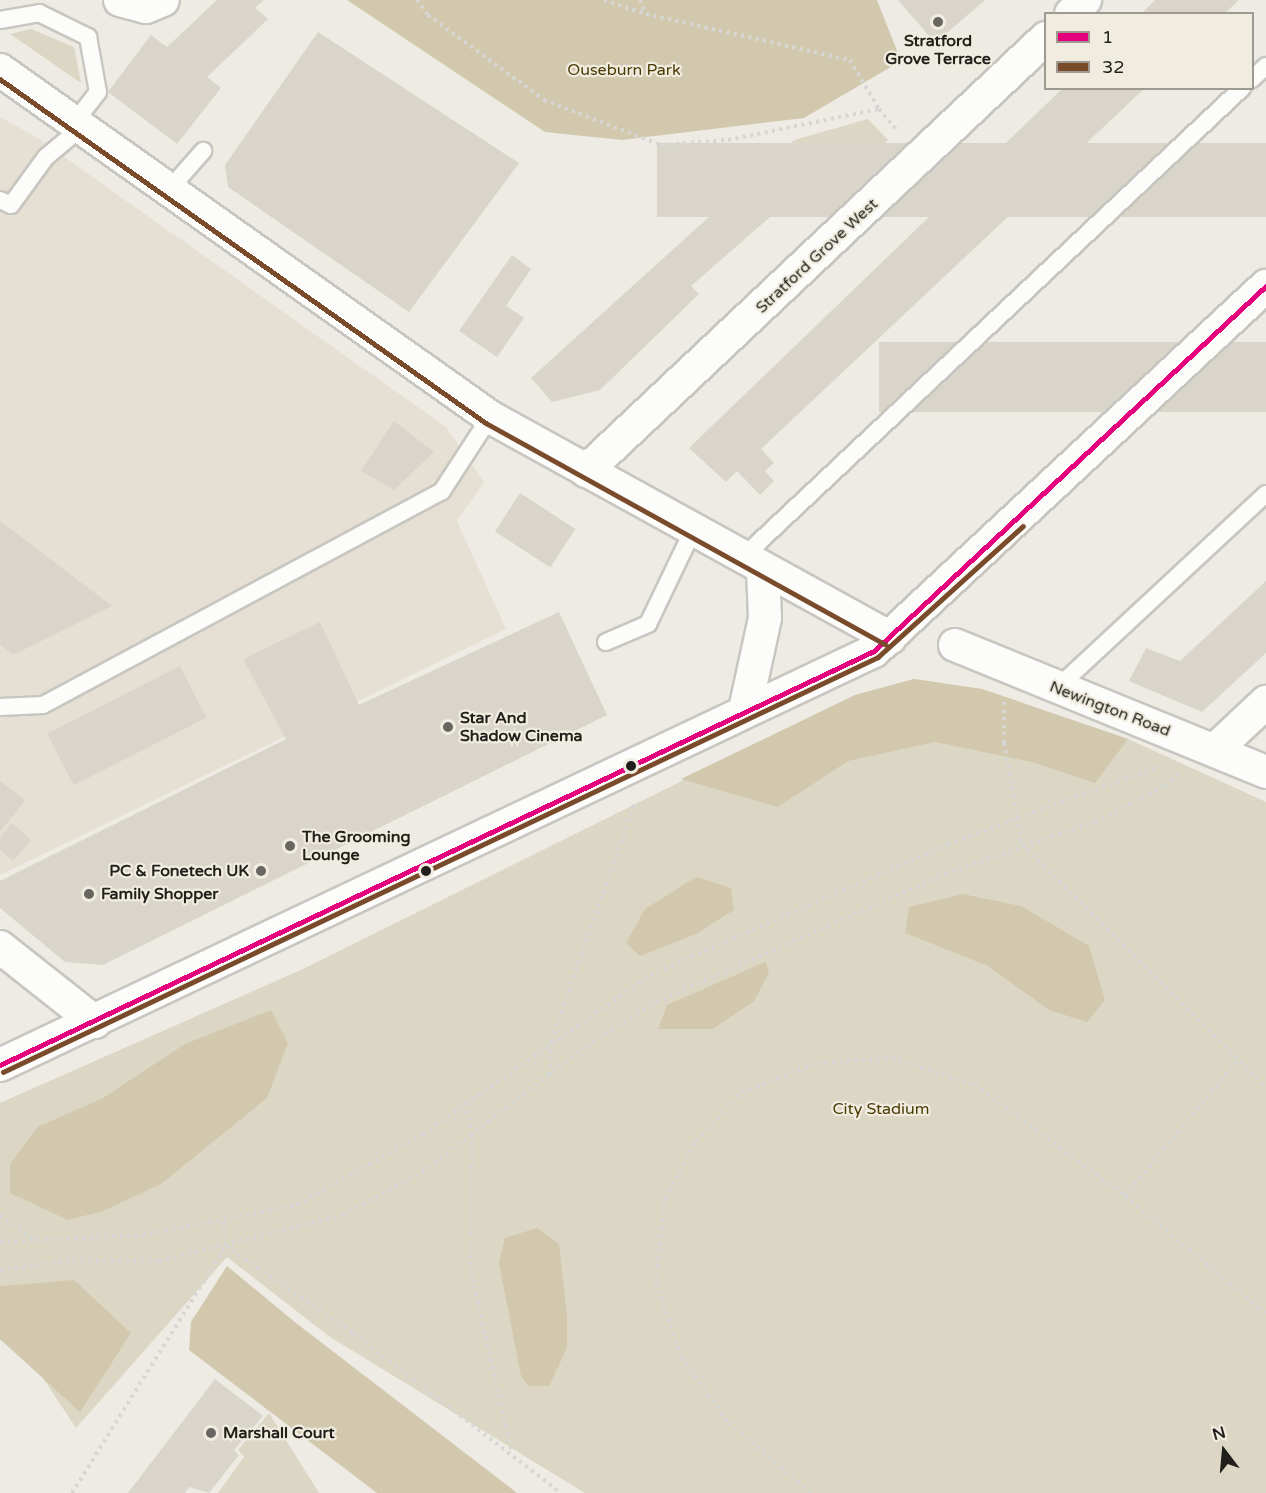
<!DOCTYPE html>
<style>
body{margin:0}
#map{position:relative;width:1266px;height:1493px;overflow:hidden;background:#edebe4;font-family:"Varela Round",sans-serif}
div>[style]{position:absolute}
.built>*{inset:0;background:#e5e0d3}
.green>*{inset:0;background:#dcd6c4}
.forest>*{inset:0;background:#d2c8ae}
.building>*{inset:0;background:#d9d5ca;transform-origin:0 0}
.path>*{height:4px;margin-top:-2px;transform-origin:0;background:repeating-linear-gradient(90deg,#d6d6d4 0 3px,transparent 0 7.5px)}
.roads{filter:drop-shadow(2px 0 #c8c6c0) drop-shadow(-2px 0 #c8c6c0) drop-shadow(0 2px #c8c6c0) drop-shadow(0 -2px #c8c6c0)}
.service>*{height:16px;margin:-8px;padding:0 8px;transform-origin:8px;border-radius:8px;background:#fcfcfb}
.minor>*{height:32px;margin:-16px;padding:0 16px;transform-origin:16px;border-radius:16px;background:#fcfcfb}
.bus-1>*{height:4.5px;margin:-2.25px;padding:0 2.25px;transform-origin:2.25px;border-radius:2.25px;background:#e5007d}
.bus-2>*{height:4.5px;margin:-2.25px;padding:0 2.25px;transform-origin:2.25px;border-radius:2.25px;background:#7a4b2a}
.dots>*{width:16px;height:16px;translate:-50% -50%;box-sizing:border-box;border:3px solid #f1ece0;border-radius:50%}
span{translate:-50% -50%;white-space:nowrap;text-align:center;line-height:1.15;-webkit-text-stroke:4.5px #f1ece0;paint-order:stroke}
.poi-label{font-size:16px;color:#211f1b;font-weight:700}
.left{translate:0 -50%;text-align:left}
.right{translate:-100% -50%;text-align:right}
.park-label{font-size:16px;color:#4c3b04}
.street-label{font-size:16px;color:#211f1b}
.legend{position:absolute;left:1044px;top:12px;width:210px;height:78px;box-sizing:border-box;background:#f1ece0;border:2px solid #9e9a91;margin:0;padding:8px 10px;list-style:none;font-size:18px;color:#211f1b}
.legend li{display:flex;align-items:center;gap:12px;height:30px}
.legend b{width:30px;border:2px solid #9e9a91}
.north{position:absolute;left:1194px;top:1421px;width:60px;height:60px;-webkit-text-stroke:4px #f1ece0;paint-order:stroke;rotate:344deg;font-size:16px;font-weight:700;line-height:24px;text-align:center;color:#211f1b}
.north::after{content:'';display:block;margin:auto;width:21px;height:27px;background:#211f1b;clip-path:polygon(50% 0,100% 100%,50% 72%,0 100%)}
</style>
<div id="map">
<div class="built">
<i style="clip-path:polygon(0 117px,36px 137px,446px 427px,484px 482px,457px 521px,506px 629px,0 875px)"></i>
</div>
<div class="green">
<i style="clip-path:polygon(31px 29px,74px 47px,81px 83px,10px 34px)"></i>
<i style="clip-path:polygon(868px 119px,888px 140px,839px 186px,794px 140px)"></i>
<i style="clip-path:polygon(914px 679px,982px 689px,1128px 739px,1266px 802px,1266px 1493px,585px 1493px,330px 1337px,227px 1257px,76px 1428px,41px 1375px,0 1339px,0 1103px,303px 969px,855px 695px)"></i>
<i style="clip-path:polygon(269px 1413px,319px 1493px,218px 1493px,244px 1457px,238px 1450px)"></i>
</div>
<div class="forest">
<i style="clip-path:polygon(347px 0,877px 0,901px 61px,804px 118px,622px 140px,545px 132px)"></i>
<i style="clip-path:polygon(914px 679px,982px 689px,1128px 739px,1095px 783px,1032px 762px,935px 742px,848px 761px,778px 807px,681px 779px,855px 695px)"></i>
<i style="clip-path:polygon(696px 877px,731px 888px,734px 910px,696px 934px,640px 956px,626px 943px,645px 909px)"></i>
<i style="clip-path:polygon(963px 894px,1021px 906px,1089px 946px,1105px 1000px,1087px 1022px,1049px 1010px,988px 966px,905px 933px,909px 907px)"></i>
<i style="clip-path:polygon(765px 962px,769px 973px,754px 1001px,713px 1029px,658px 1029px,667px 1005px)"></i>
<i style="clip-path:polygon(271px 1010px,288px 1043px,267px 1098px,161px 1184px,103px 1211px,68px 1220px,10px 1193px,10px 1164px,38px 1127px,103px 1098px,185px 1044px)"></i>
<i style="clip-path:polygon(537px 1228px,559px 1244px,567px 1317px,567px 1348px,549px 1386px,529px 1386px,521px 1376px,499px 1263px,505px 1238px)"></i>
<i style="clip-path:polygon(227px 1266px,296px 1323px,517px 1493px,377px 1493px,189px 1350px,191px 1322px)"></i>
<i style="clip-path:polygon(74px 1280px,131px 1333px,80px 1412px,0 1339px,0 1286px)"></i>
</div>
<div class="building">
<i style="clip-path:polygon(217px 0,264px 0,255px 8px,268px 19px,207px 77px,221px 88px,177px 144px,108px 92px,151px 35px,167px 47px)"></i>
<i style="clip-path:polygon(898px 0,985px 0,935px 43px)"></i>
<i style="clip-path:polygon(1155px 0,1239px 0,1224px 14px,1141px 14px)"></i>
<i style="clip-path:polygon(318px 32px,519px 163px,409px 312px,228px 187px,225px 165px)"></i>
<i style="clip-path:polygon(1063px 88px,1145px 88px,761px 449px,774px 463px,765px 471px,774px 481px,760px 495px,737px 471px,726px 482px,689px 448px)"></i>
<i style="clip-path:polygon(794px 140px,824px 170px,691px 286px,699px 294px,600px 390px,552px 402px,531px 378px)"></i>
<i style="left:1266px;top:143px;width:74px;height:609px;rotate:90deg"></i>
<i style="clip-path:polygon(512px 255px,531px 269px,506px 306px,524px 318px,497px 357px,459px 331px)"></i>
<i style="left:1266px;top:342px;width:70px;height:387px;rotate:90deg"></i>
<i style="clip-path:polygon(394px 421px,434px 452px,394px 490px,361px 471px)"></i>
<i style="left:520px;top:493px;width:66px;height:46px;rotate:33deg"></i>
<i style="clip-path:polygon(0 521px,112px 606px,13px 655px,0 644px)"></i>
<i style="clip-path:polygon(1266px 581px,1266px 653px,1202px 712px,1129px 681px,1146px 648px,1180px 661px)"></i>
<i style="clip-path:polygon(559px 612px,607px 715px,103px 965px,65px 962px,0 908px,0 881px,286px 739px,243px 659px,320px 622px,359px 705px)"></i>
<i style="left:180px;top:666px;width:58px;height:149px;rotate:63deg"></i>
<i style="clip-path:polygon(0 781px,25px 800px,0 832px)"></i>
<i style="clip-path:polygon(12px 823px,31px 840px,13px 861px,0 850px,0 837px)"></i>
<i style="clip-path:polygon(215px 1379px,263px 1416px,234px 1450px,239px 1455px,209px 1493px,189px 1487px,185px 1493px,128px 1493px)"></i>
</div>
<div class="path">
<i style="left:417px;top:0;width:19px;rotate:54deg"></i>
<i style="left:428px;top:15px;width:144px;rotate:36.2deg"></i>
<i style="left:544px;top:100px;width:125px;rotate:21deg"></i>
<i style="left:661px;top:145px;width:67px;rotate:-4.3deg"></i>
<i style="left:728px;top:140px;width:154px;rotate:-11.6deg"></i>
<i style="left:879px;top:109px;width:30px;rotate:50deg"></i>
<i style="left:604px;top:0;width:44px;rotate:18.4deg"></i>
<i style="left:646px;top:14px;width:209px;rotate:12.7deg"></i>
<i style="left:850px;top:60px;width:57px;rotate:59.4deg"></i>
<i style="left:640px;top:0;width:15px;rotate:67deg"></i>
<i style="left:1004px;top:702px;width:41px;rotate:90deg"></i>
<i style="left:1004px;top:743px;width:103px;rotate:79.9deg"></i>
<i style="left:1022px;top:844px;width:344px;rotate:44.9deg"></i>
<i style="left:550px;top:1075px;width:34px;rotate:-88deg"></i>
<i style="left:551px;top:1041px;width:252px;rotate:-70.6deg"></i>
<i style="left:466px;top:1103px;width:33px;rotate:79deg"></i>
<i style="left:472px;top:1135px;width:136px;rotate:90.4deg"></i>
<i style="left:471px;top:1271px;width:183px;rotate:77.4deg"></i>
<i style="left:1125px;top:1196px;width:175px;rotate:-50.3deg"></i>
<i style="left:0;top:1215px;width:43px;rotate:35.5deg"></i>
<i style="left:0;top:1242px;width:143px;rotate:-2.8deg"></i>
<i style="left:143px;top:1235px;width:157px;rotate:-11deg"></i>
<i style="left:297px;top:1205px;width:145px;rotate:-29.4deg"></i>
<i style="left:423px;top:1134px;width:277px;rotate:-35deg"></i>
<i style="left:650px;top:975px;width:326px;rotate:-23.7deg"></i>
<i style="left:948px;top:844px;width:226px;rotate:-20.2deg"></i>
<i style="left:226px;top:1246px;width:154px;rotate:34.4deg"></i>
<i style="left:353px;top:1333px;width:262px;rotate:37.6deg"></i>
<i style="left:0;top:1270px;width:67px;rotate:-7.8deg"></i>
<i style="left:66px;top:1261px;width:93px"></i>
<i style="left:159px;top:1261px;width:189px;rotate:-14.1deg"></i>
<i style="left:342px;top:1215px;width:91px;rotate:-28.3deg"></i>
<i style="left:422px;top:1172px;width:207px;rotate:-37.5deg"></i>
<i style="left:586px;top:1046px;width:83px;rotate:-32.2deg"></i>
<i style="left:656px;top:1002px;width:316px;rotate:-23.9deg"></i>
<i style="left:945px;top:874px;width:159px;rotate:-19.1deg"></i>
<i style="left:1095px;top:822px;width:79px;rotate:-27.2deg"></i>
<i style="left:1165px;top:786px;width:21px;rotate:-43deg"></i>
<i style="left:72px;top:1493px;width:291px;rotate:-58.1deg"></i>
<i style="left:226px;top:1246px;width:24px;rotate:-97deg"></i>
<i style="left:811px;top:1493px;width:111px;rotate:-139.4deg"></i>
<i style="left:727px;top:1421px;width:79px;rotate:-125.7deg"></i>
<i style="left:681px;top:1357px;width:79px;rotate:-108.4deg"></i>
<i style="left:656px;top:1282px;width:84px;rotate:-83.9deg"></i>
<i style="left:665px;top:1198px;width:65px;rotate:-61.5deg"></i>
<i style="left:696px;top:1141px;width:67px;rotate:-46.8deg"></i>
<i style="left:742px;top:1092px;width:80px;rotate:-21.1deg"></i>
<i style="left:817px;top:1063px;width:75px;rotate:-3.8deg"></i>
<i style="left:892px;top:1058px;width:87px;rotate:18deg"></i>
<i style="left:975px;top:1085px;width:187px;rotate:36.5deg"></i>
<i style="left:1125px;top:1196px;width:184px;rotate:39.9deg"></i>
</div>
<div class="roads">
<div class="service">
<i style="left:0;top:20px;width:40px;rotate:-10deg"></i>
<i style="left:39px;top:13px;width:55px;rotate:26.1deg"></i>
<i style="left:88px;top:37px;width:56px;rotate:79.7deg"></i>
<i style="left:98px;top:92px;width:39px;rotate:128deg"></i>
<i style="left:1252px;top:79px;width:19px;rotate:-43deg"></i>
<i style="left:167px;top:192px;width:55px;rotate:-48.7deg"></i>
<i style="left:0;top:200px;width:12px;rotate:24deg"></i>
<i style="left:11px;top:205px;width:59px;rotate:-53.9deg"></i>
<i style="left:46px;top:157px;width:47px;rotate:-39.8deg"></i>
<i style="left:743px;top:557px;width:685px;rotate:-43.22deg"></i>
<i style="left:606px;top:642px;width:46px;rotate:-23.2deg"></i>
<i style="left:648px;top:624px;width:104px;rotate:-64.4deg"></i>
<i style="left:1057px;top:688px;width:285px;rotate:-42.9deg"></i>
<i style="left:0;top:707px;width:43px;rotate:-2.7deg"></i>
<i style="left:43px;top:705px;width:453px;rotate:-28.2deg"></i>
<i style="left:442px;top:491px;width:88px;rotate:-57deg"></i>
</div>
<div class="minor">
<i style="left:120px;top:0;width:27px;rotate:15deg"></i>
<i style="left:146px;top:7px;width:18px;rotate:-22deg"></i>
<i style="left:1071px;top:14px;width:20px;rotate:-45deg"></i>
<i style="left:0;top:70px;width:600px;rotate:35.3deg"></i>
<i style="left:490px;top:417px;width:457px;rotate:28.9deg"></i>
<i style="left:586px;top:471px;width:632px;rotate:-43.27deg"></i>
<i style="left:955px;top:645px;width:336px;rotate:22.2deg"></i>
<i style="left:745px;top:710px;width:94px;rotate:-77.7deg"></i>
<i style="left:765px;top:618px;width:48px;rotate:-92.4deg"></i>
<i style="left:1216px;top:749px;width:69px;rotate:-43.2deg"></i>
<i style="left:0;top:947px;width:121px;rotate:38.3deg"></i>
<i style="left:0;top:1065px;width:967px;rotate:-25.35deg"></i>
<i style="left:874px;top:651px;width:536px;rotate:-42.96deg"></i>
</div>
</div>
<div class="bus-1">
<i style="left:0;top:1065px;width:967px;rotate:-25.35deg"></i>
<i style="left:874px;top:651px;width:536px;rotate:-42.96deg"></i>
</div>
<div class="bus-2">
<i style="left:0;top:79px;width:595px;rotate:35.29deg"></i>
<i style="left:486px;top:423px;width:457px;rotate:29deg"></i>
<i style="left:3px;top:1072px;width:968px;rotate:-25.37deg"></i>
<i style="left:878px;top:657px;width:195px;rotate:-42.1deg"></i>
</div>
<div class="dots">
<i style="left:938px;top:22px;background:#686661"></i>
<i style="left:448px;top:727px;background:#686661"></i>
<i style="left:631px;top:766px;background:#211f1b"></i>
<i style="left:290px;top:846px;background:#686661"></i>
<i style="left:261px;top:871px;background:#686661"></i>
<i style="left:426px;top:871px;background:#211f1b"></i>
<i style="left:89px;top:894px;background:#686661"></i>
<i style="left:211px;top:1433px;background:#686661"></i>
</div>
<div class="poi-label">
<span style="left:938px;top:50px">Stratford<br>Grove Terrace</span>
<span class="left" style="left:460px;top:727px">Star And<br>Shadow Cinema</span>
<span class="left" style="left:302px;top:846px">The Grooming<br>Lounge</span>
<span class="right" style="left:249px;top:871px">PC &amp; Fonetech UK</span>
<span class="left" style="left:101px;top:894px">Family Shopper</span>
<span class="left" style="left:223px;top:1433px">Marshall Court</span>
</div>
<div class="park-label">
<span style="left:624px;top:70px">Ouseburn Park</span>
<span style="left:881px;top:1109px">City Stadium</span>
</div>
<div class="street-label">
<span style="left:817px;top:256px;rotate:-43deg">Stratford Grove West</span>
<span style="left:1110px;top:709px;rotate:21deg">Newington Road</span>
</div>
<ul class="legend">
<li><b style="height:8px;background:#e5007d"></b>1</li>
<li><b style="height:8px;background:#7a4b2a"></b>32</li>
</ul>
<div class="north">N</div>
</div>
